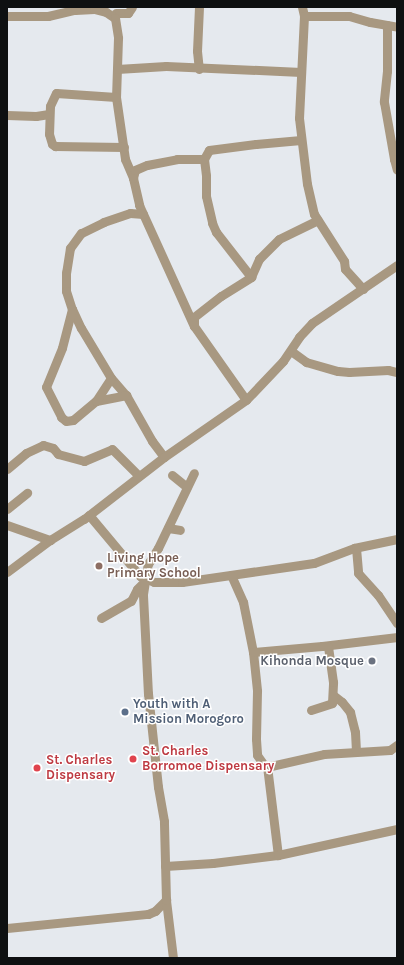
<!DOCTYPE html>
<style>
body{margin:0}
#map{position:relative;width:404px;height:965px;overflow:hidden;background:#e5e9ee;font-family:Karla,sans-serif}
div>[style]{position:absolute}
.minor>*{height:9px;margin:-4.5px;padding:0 4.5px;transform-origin:4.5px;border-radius:4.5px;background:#a89881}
.dots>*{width:11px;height:11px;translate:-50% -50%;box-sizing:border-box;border:2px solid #fff;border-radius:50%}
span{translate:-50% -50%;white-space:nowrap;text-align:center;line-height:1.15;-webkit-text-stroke:3px #fff;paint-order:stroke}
.education-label{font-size:13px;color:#785e54;font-weight:700}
.left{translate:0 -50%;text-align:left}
.worship-label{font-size:13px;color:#5b616d;font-weight:700}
.right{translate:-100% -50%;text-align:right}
.service-label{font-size:13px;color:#4e5e75;font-weight:700}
.health-label{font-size:13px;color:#be3a42;font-weight:700}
.frame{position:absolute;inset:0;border:8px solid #0e1011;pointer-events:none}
</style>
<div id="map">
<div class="minor">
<i style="left:199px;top:7px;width:44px;rotate:92.6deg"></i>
<i style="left:197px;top:51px;width:18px;rotate:84deg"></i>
<i style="left:302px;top:7px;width:9px;rotate:77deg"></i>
<i style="left:304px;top:16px;width:102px;rotate:92.8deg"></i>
<i style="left:299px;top:118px;width:66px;rotate:83.1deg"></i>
<i style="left:307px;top:184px;width:31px;rotate:77deg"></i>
<i style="left:314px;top:214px;width:56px;rotate:57.4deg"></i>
<i style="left:344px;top:261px;width:8px;rotate:83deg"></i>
<i style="left:345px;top:269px;width:27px;rotate:48deg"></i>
<i style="left:116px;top:13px;width:12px"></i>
<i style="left:128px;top:13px;width:7px;rotate:-56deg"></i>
<i style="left:7px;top:16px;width:41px"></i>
<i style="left:48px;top:16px;width:28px;rotate:-13deg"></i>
<i style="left:75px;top:10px;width:19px;rotate:-3deg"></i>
<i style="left:94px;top:9px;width:12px;rotate:14deg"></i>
<i style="left:106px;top:12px;width:11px;rotate:34deg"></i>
<i style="left:115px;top:18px;width:20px;rotate:81deg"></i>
<i style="left:118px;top:38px;width:59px;rotate:91.9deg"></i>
<i style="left:116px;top:97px;width:63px;rotate:81.7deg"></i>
<i style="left:125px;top:159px;width:21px;rotate:67deg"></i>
<i style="left:133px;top:178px;width:28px;rotate:77deg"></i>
<i style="left:139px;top:205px;width:133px;rotate:65.6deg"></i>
<i style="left:194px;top:326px;width:90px;rotate:54.9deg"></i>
<i style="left:304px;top:16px;width:45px"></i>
<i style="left:349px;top:16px;width:22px;rotate:16deg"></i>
<i style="left:370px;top:22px;width:27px;rotate:10deg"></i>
<i style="left:387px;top:25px;width:46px;rotate:90deg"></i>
<i style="left:387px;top:71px;width:31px;rotate:96deg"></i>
<i style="left:384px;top:102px;width:58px;rotate:80deg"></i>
<i style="left:117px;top:69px;width:49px;rotate:-3.5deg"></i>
<i style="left:166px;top:66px;width:135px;rotate:2.5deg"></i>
<i style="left:116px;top:97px;width:60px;rotate:-176.2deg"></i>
<i style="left:56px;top:93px;width:14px;rotate:115deg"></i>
<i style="left:50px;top:106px;width:28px;rotate:92deg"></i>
<i style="left:49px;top:134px;width:10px;rotate:73deg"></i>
<i style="left:52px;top:144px;width:4px;rotate:34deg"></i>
<i style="left:55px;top:146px;width:69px;rotate:0.8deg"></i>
<i style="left:7px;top:115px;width:29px;rotate:2deg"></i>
<i style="left:36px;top:116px;width:13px;rotate:-9deg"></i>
<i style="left:395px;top:154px;width:5px;rotate:101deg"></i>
<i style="left:394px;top:159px;width:11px;rotate:75deg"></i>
<i style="left:204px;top:159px;width:17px;rotate:83deg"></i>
<i style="left:206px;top:176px;width:20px;rotate:90deg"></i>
<i style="left:206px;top:196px;width:28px;rotate:77deg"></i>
<i style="left:212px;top:223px;width:10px;rotate:66deg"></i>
<i style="left:216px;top:232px;width:57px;rotate:52.1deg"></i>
<i style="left:133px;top:178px;width:8px;rotate:-76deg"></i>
<i style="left:135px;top:170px;width:13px;rotate:-23deg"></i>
<i style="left:147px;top:165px;width:31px;rotate:-11deg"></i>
<i style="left:177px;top:159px;width:27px"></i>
<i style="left:204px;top:159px;width:10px;rotate:-61deg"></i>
<i style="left:209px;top:150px;width:47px;rotate:-7.3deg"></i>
<i style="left:256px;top:144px;width:45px;rotate:-5.1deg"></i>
<i style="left:143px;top:214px;width:13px;rotate:-176deg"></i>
<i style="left:130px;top:213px;width:28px;rotate:161deg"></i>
<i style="left:104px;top:222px;width:25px;rotate:154deg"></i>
<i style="left:81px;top:233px;width:19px;rotate:126deg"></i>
<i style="left:70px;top:248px;width:25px;rotate:99deg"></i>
<i style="left:66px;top:273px;width:18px;rotate:90deg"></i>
<i style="left:66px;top:291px;width:19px;rotate:72deg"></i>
<i style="left:72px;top:309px;width:21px;rotate:65deg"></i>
<i style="left:81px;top:328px;width:58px;rotate:59deg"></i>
<i style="left:111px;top:378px;width:23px;rotate:49deg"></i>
<i style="left:126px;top:395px;width:53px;rotate:60.5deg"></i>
<i style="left:152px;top:441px;width:20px;rotate:53deg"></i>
<i style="left:72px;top:309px;width:40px;rotate:104.4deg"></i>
<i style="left:62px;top:348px;width:42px;rotate:112.3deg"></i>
<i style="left:46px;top:387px;width:34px;rotate:63deg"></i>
<i style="left:61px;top:417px;width:6px;rotate:39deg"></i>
<i style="left:66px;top:421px;width:7px;rotate:-8deg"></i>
<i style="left:73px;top:420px;width:30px;rotate:-40deg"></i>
<i style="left:96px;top:401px;width:31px;rotate:-11deg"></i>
<i style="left:194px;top:326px;width:9px;rotate:-90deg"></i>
<i style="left:194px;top:317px;width:34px;rotate:-38deg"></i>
<i style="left:221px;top:296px;width:36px;rotate:-32deg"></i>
<i style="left:251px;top:277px;width:20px;rotate:-66deg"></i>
<i style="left:259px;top:259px;width:28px;rotate:-45deg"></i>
<i style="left:279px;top:239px;width:43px;rotate:-26deg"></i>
<i style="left:291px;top:351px;width:19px;rotate:36deg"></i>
<i style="left:306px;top:362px;width:33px;rotate:16deg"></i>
<i style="left:338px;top:371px;width:11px;rotate:5deg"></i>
<i style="left:349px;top:372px;width:39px;rotate:-3deg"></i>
<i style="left:388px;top:370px;width:9px;rotate:13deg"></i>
<i style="left:96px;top:401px;width:27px;rotate:-57deg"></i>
<i style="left:7px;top:469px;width:25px;rotate:-40deg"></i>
<i style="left:26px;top:453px;width:19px;rotate:-25deg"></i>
<i style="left:43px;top:445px;width:10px;rotate:17deg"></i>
<i style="left:53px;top:448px;width:8px;rotate:50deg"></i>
<i style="left:58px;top:454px;width:27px;rotate:15deg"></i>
<i style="left:84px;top:461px;width:30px;rotate:-23deg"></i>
<i style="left:112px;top:449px;width:38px;rotate:45deg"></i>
<i style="left:172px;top:475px;width:19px;rotate:39deg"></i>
<i style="left:7px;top:509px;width:26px;rotate:-39deg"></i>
<i style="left:89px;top:515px;width:80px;rotate:50.1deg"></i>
<i style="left:140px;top:576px;width:15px;rotate:23deg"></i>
<i style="left:154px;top:582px;width:28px"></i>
<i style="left:182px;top:582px;width:133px;rotate:-8.2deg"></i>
<i style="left:314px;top:563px;width:43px;rotate:-20.6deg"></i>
<i style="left:354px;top:548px;width:44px;rotate:-11.8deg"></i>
<i style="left:7px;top:525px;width:46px;rotate:19.2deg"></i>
<i style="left:168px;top:528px;width:12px;rotate:9deg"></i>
<i style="left:356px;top:548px;width:25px;rotate:85deg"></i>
<i style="left:358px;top:573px;width:30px;rotate:48deg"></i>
<i style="left:378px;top:595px;width:34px;rotate:56deg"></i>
<i style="left:7px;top:572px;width:54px;rotate:-36.7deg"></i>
<i style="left:50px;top:540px;width:40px;rotate:-32deg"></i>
<i style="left:84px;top:519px;width:101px;rotate:-37.8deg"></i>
<i style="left:164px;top:457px;width:100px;rotate:-34.8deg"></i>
<i style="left:246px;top:400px;width:54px;rotate:-46.5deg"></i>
<i style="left:283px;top:361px;width:29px;rotate:-56deg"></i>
<i style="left:299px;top:337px;width:19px;rotate:-47deg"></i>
<i style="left:312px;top:323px;width:103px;rotate:-34.3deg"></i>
<i style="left:231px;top:575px;width:30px;rotate:66deg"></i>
<i style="left:243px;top:602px;width:51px;rotate:78.7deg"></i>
<i style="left:253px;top:652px;width:39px;rotate:84deg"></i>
<i style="left:257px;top:691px;width:48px;rotate:91.2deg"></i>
<i style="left:256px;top:739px;width:16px;rotate:86deg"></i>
<i style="left:257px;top:755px;width:12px;rotate:55deg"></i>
<i style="left:264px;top:765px;width:7px;rotate:8deg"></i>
<i style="left:271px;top:766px;width:54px;rotate:-12.8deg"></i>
<i style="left:324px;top:754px;width:66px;rotate:-3.5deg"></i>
<i style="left:390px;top:750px;width:9px;rotate:-36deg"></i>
<i style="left:101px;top:618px;width:34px;rotate:-30deg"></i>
<i style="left:131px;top:601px;width:13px;rotate:-63deg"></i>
<i style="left:137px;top:589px;width:11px;rotate:-45deg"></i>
<i style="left:253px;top:652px;width:69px;rotate:-5deg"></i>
<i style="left:322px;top:646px;width:76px;rotate:-6.8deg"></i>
<i style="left:333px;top:695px;width:11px;rotate:38deg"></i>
<i style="left:342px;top:702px;width:13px;rotate:51deg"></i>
<i style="left:350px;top:712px;width:21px;rotate:76deg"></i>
<i style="left:355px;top:732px;width:19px;rotate:87deg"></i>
<i style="left:311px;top:710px;width:22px;rotate:-18deg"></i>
<i style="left:332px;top:703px;width:21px;rotate:-87deg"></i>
<i style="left:333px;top:682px;width:36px;rotate:-98deg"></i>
<i style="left:267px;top:766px;width:90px;rotate:83deg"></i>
<i style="left:165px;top:866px;width:48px;rotate:-3.6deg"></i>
<i style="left:213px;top:863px;width:65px;rotate:-7deg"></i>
<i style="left:278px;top:855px;width:122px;rotate:-12.3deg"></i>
<i style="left:7px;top:928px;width:142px;rotate:-5.7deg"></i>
<i style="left:148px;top:914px;width:8px;rotate:-23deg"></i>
<i style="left:155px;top:911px;width:16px;rotate:-45deg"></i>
<i style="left:173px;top:958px;width:58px;rotate:-96.9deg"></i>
<i style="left:166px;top:900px;width:79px;rotate:-91.5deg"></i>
<i style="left:164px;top:821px;width:35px;rotate:-100deg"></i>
<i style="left:158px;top:787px;width:94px;rotate:-96.1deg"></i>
<i style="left:148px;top:694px;width:100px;rotate:-92.9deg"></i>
<i style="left:143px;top:594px;width:30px;rotate:-81deg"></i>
<i style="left:148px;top:564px;width:19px;rotate:-58deg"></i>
<i style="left:158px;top:548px;width:83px;rotate:-64.4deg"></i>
</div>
<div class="dots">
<i style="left:99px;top:566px;background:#8d6e63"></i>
<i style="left:372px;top:661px;background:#6b7280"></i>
<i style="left:125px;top:712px;background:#5c6f8a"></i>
<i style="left:133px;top:759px;background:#e0444e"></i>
<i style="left:37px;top:768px;background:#e0444e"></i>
</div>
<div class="education-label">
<span class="left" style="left:107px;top:566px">Living Hope<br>Primary School</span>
</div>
<div class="worship-label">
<span class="right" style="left:364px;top:661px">Kihonda Mosque</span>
</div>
<div class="service-label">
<span class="left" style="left:133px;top:712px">Youth with A<br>Mission Morogoro</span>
</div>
<div class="health-label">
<span class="left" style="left:142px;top:759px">St. Charles<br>Borromoe Dispensary</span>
<span class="left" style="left:46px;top:768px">St. Charles<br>Dispensary</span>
</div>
<div class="frame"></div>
</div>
